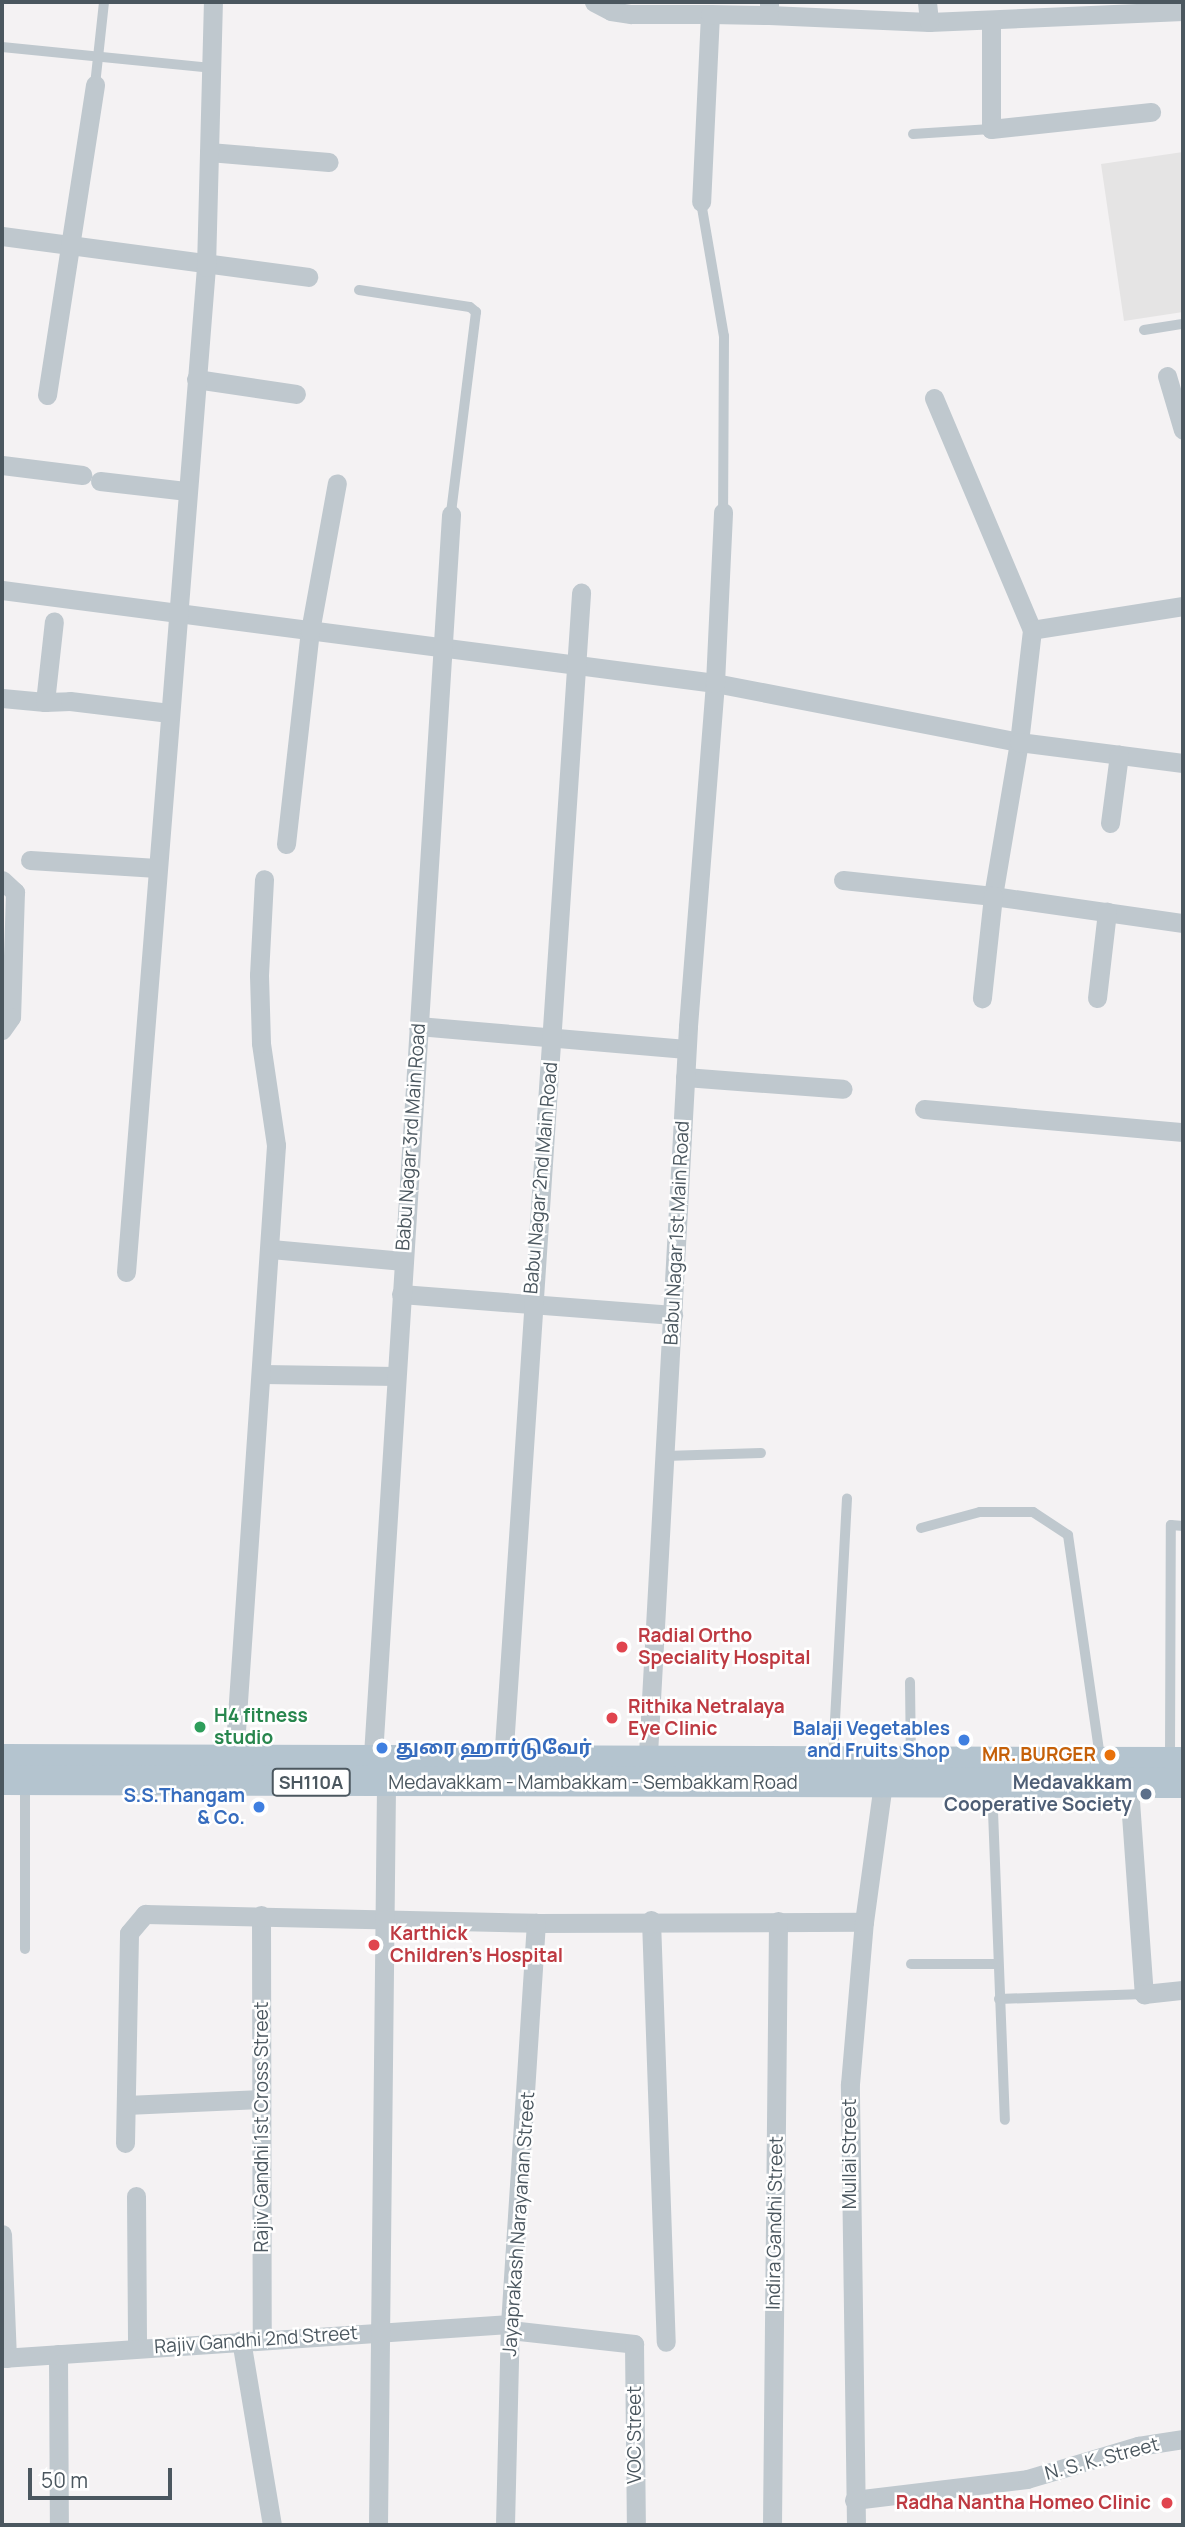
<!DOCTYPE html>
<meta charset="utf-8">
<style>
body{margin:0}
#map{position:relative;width:1185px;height:2527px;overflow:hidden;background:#f4f2f3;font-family:Manrope,"Noto Sans Tamil",sans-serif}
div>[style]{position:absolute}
.education>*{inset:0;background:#e5e4e4}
.lane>*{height:10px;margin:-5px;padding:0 5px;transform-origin:5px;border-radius:5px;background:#bfc8ce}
.street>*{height:19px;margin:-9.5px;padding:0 9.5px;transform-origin:9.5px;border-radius:9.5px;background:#bfc8ce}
.primary>*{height:30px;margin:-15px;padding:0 15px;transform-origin:15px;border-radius:15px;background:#b4c4cf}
.dots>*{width:19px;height:19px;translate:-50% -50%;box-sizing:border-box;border:4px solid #fff;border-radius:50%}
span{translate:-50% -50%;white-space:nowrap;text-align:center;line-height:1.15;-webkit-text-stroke:5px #fff;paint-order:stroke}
.shield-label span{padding:2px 5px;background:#fff;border:2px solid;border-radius:5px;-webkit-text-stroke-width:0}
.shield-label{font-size:18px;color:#4b575f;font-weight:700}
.street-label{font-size:19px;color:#4b575f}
.health-label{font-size:19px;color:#be3a42;font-weight:700}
.left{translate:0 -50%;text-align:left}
.right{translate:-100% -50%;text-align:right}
.leisure-label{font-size:19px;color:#27864d;font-weight:700}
.shop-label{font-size:19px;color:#366cbe;font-weight:700}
.food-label{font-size:19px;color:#c56008;font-weight:700}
.service-label{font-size:19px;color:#4e5e75;font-weight:700}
.frame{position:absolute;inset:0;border:4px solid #4b575f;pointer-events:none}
.scale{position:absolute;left:28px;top:2468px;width:144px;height:32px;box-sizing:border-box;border:4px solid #4b575f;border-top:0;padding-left:9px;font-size:21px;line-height:24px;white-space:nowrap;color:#4b575f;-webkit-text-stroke:5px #fff;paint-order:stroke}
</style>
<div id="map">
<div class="education">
<i style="clip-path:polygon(1183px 152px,1183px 312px,1124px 321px,1101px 164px)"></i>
</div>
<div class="lane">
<i style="left:2px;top:47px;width:210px;rotate:5.7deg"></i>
<i style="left:95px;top:85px;width:83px;rotate:-83.8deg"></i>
<i style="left:913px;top:134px;width:78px;rotate:-3.7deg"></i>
<i style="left:701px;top:202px;width:136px;rotate:80.3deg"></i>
<i style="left:724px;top:336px;width:176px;rotate:90.3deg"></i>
<i style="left:359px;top:290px;width:112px;rotate:8.7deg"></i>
<i style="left:470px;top:307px;width:8px;rotate:40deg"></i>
<i style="left:476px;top:312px;width:204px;rotate:97.1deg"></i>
<i style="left:1144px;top:330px;width:39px;rotate:-9deg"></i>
<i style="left:665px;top:1456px;width:96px;rotate:-1.8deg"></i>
<i style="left:921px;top:1528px;width:61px;rotate:-15.2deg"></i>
<i style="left:980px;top:1512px;width:53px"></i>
<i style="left:1033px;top:1512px;width:42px;rotate:33.3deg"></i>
<i style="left:1068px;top:1535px;width:225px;rotate:81.8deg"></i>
<i style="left:910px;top:1682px;width:77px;rotate:89.3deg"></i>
<i style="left:833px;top:1757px;width:259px;rotate:-86.9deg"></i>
<i style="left:1170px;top:1757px;width:232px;rotate:-89.8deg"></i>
<i style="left:1171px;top:1525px;width:12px;rotate:5deg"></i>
<i style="left:25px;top:1784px;width:165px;rotate:90deg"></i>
<i style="left:992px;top:1785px;width:335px;rotate:87.8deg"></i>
<i style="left:911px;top:1964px;width:85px"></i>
<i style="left:999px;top:1999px;width:145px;rotate:-2deg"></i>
</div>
<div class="street">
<i style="left:594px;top:2px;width:19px;rotate:28deg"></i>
<i style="left:611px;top:11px;width:20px;rotate:9deg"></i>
<i style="left:631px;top:14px;width:79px"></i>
<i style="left:710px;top:14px;width:188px;rotate:92.7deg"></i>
<i style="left:769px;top:2px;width:13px;rotate:90deg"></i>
<i style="left:769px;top:15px;width:160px;rotate:2.5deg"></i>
<i style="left:929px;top:22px;width:254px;rotate:-2.5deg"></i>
<i style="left:927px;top:2px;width:20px;rotate:84deg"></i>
<i style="left:710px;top:14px;width:59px;rotate:1deg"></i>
<i style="left:991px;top:23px;width:106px;rotate:90deg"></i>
<i style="left:991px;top:129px;width:161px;rotate:-6.1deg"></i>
<i style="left:209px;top:152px;width:120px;rotate:4.8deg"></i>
<i style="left:2px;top:236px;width:309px;rotate:7.6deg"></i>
<i style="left:1167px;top:376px;width:56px;rotate:73.5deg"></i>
<i style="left:196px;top:379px;width:101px;rotate:8.5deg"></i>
<i style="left:47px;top:395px;width:314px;rotate:-81.2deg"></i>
<i style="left:934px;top:398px;width:252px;rotate:67.1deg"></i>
<i style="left:2px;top:465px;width:81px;rotate:7.1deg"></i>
<i style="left:100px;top:481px;width:88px;rotate:6.6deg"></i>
<i style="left:2px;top:590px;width:719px;rotate:7.43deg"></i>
<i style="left:715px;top:683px;width:310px;rotate:11deg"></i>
<i style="left:1019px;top:742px;width:156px;rotate:99.6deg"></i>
<i style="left:993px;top:896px;width:192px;rotate:8.1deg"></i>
<i style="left:1183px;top:606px;width:153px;rotate:171deg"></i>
<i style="left:1032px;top:630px;width:113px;rotate:96.6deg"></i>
<i style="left:1019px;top:742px;width:165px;rotate:7.3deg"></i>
<i style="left:2px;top:698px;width:43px;rotate:5.3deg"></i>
<i style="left:45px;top:702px;width:81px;rotate:-83.7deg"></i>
<i style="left:45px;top:702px;width:25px;rotate:-2deg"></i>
<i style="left:70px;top:701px;width:100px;rotate:6.9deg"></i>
<i style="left:1110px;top:823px;width:69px;rotate:-82.5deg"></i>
<i style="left:286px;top:844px;width:214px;rotate:-83.6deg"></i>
<i style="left:310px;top:631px;width:150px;rotate:-79.7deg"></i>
<i style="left:30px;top:860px;width:127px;rotate:3.6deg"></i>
<i style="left:2px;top:880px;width:18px;rotate:43deg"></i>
<i style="left:15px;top:892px;width:125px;rotate:91.8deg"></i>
<i style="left:11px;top:1017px;width:16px;rotate:125deg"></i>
<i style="left:843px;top:880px;width:151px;rotate:6.1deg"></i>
<i style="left:993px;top:896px;width:103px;rotate:96.2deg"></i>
<i style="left:1097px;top:998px;width:87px;rotate:-83.4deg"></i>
<i style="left:418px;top:1026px;width:269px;rotate:4.9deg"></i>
<i style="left:685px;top:1077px;width:158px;rotate:4.3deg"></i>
<i style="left:924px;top:1109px;width:260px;rotate:5.1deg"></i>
<i style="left:271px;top:1249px;width:133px;rotate:5.2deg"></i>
<i style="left:126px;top:1272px;width:1008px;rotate:-85.45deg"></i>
<i style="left:206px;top:267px;width:265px;rotate:-88.5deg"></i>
<i style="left:401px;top:1294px;width:273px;rotate:4.4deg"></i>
<i style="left:263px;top:1374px;width:133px;rotate:0.9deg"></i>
<i style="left:234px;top:1760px;width:616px;rotate:-86.09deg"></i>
<i style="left:276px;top:1145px;width:103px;rotate:-98.4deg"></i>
<i style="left:261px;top:1043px;width:68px;rotate:-91.7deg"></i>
<i style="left:259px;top:975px;width:96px;rotate:-87deg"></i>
<i style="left:503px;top:1762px;width:1172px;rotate:-86.18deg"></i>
<i style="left:372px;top:1771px;width:1259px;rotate:-86.4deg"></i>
<i style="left:647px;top:1772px;width:747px;rotate:-86.85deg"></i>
<i style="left:688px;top:1026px;width:344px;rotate:-85.5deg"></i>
<i style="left:715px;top:683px;width:171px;rotate:-87.3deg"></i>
<i style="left:1128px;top:1773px;width:222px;rotate:85.9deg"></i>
<i style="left:1144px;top:1994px;width:39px;rotate:-6deg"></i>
<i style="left:261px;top:1915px;width:424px;rotate:89.9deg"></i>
<i style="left:651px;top:1920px;width:422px;rotate:88deg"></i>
<i style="left:126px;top:2105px;width:135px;rotate:-2.5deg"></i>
<i style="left:125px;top:2143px;width:210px;rotate:-88.9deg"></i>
<i style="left:129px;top:1933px;width:25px;rotate:-50deg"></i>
<i style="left:145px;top:1914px;width:391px;rotate:1.3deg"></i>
<i style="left:536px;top:1923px;width:328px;rotate:-0.2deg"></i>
<i style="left:136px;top:2196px;width:152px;rotate:89.6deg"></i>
<i style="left:2px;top:2234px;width:124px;rotate:87.7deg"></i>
<i style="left:510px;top:2330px;width:125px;rotate:6.4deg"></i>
<i style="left:634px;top:2344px;width:181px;rotate:89.4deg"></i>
<i style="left:241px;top:2340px;width:188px;rotate:80.5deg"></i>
<i style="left:58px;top:2354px;width:171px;rotate:89.7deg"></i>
<i style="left:2px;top:2358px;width:509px;rotate:-3.83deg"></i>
<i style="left:854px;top:2500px;width:174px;rotate:-6.9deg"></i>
<i style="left:1027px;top:2479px;width:116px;rotate:-16.6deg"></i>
<i style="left:1138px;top:2446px;width:46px;rotate:-8.8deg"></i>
<i style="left:378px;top:2525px;width:742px;rotate:-89.38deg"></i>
<i style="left:505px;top:2525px;width:201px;rotate:-88.6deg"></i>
<i style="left:510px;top:2324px;width:402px;rotate:-86.3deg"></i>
<i style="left:772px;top:2525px;width:604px;rotate:-89.43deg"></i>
<i style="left:856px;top:2525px;width:441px;rotate:-90.8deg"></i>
<i style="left:850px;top:2084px;width:163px;rotate:-85.1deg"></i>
<i style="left:864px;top:1922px;width:139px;rotate:-82.2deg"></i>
</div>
<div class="primary">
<i style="left:2px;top:1759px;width:1181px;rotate:0.15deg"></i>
<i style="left:2px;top:1780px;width:1181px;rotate:0.15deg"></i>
</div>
<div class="dots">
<i style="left:622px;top:1647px;background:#e0444e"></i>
<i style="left:612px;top:1718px;background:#e0444e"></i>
<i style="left:200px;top:1727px;background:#2e9e5b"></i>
<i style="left:964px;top:1740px;background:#3f7fe0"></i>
<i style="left:382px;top:1748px;background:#3f7fe0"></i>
<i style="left:1110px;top:1755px;background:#e8710a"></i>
<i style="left:1146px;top:1794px;background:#5c6f8a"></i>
<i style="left:259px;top:1807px;background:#3f7fe0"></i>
<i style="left:374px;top:1945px;background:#e0444e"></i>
<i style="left:1167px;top:2503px;background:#e0444e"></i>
</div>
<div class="shield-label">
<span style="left:311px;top:1782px">SH110A</span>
</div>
<div class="street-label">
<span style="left:411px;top:1137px;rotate:-86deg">Babu Nagar 3rd Main Road</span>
<span style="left:541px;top:1178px;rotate:-85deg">Babu Nagar 2nd Main Road</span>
<span style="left:677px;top:1233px;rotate:-87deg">Babu Nagar 1st Main Road</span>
<span style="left:593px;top:1783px">Medavakkam - Mambakkam - Sembakkam Road</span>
<span style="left:262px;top:2127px;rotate:-90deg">Rajiv Gandhi 1st Cross Street</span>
<span style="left:850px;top:2154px;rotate:-90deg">Mullai Street</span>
<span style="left:775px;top:2223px;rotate:-89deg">Indira Gandhi Street</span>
<span style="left:519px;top:2224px;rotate:-86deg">Jayaprakash Narayanan Street</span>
<span style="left:256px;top:2340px;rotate:-4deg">Rajiv Gandhi 2nd Street</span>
<span style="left:635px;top:2435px;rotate:-90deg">VOC Street</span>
<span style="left:1102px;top:2459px;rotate:-15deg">N. S. K. Street</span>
</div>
<div class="health-label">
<span class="left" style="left:638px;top:1647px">Radial Ortho<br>Speciality Hospital</span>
<span class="left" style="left:628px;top:1718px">Rithika Netralaya<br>Eye Clinic</span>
<span class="left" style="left:390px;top:1945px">Karthick<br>Children's Hospital</span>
<span class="right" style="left:1151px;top:2503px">Radha Nantha Homeo Clinic</span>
</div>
<div class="leisure-label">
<span class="left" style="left:214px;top:1727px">H4 fitness<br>studio</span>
</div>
<div class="shop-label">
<span class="right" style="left:950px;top:1740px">Balaji Vegetables<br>and Fruits Shop</span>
<span class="left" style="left:396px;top:1748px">துரை ஹார்டுவேர்</span>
<span class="right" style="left:245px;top:1807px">S.S.Thangam<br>&amp; Co.</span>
</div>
<div class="food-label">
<span class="right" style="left:1096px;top:1755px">MR. BURGER</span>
</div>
<div class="service-label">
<span class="right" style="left:1132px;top:1794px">Medavakkam<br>Cooperative Society</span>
</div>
<div class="frame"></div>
<div class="scale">50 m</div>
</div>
